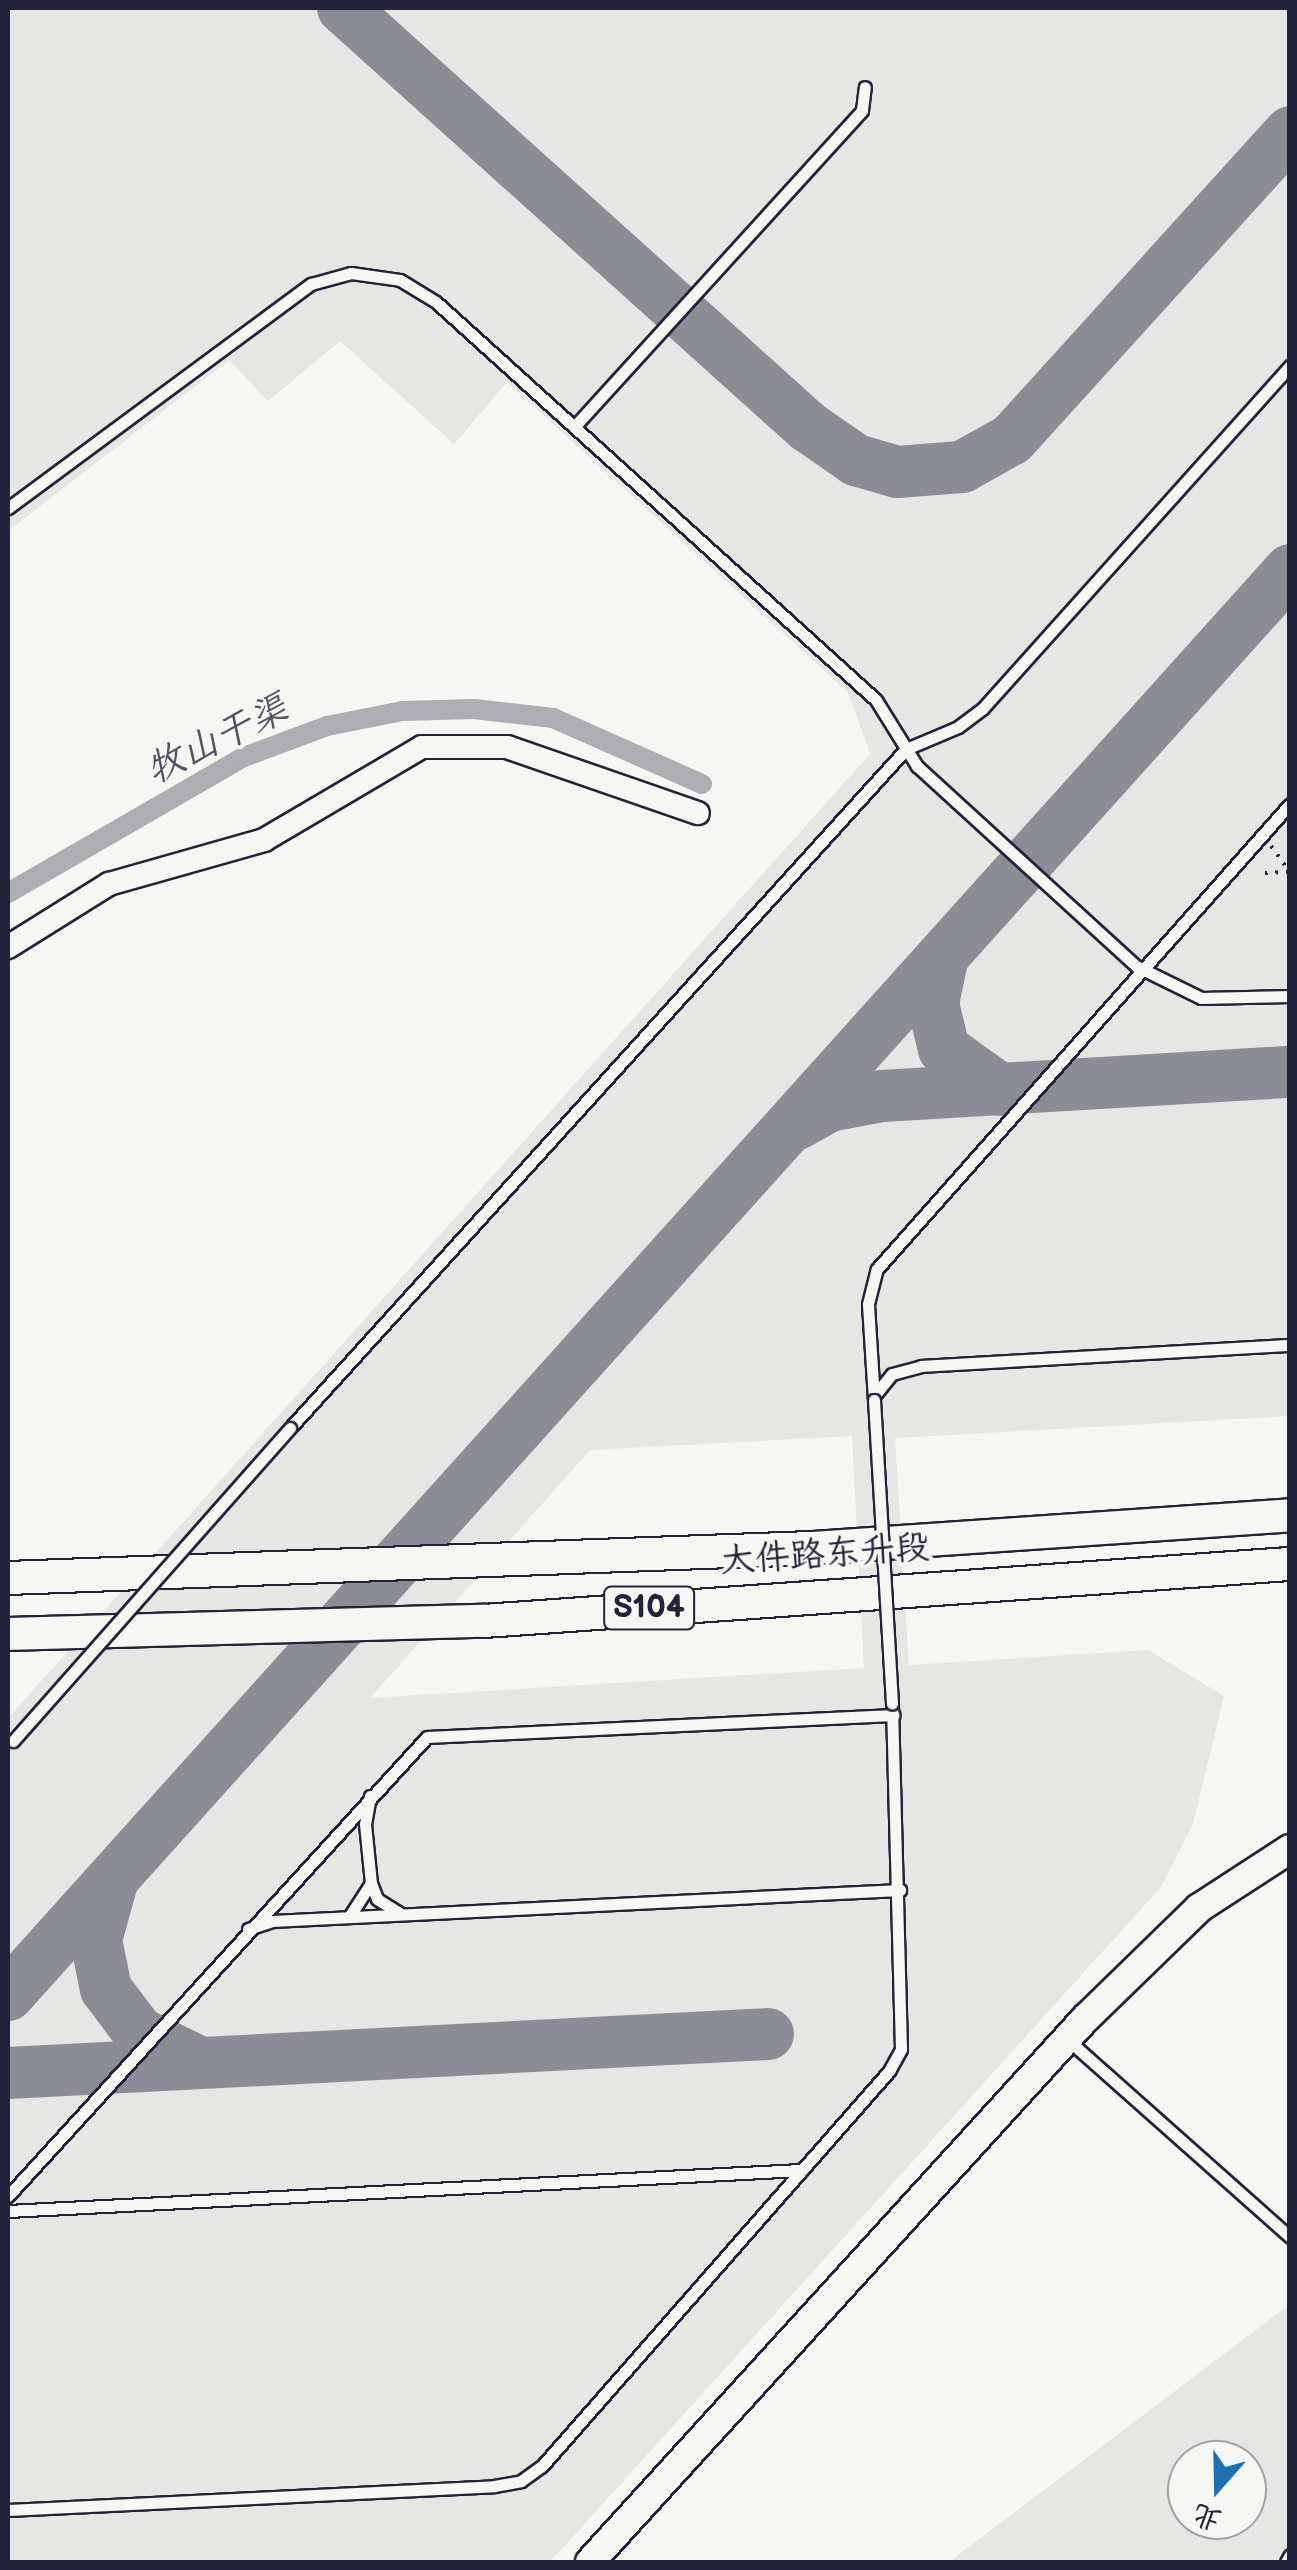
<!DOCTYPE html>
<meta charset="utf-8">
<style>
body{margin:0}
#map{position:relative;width:1297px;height:2570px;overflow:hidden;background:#f6f6f2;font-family:"Balsamiq Sans","LXGW WenKai TC",sans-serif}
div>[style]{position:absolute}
.built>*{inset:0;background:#e6e6e4}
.canal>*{height:20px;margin:-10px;padding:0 10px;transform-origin:10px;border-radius:10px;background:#adadb3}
.taxiway>*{height:52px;margin:-26px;padding:0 26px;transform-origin:26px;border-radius:26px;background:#8c8c96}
.path>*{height:4px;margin-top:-2px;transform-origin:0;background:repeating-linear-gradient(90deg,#22223b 0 2.5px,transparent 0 10.5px)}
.roads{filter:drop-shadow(2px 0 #22223b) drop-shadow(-2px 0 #22223b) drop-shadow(0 2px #22223b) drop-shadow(0 -2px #22223b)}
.service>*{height:11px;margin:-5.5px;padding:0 5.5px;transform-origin:5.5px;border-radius:5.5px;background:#f6f6f2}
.minor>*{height:22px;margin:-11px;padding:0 11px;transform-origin:11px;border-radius:11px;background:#f6f6f2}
.tertiary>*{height:28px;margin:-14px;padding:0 14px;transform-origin:14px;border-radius:14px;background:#f6f6f2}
.primary>*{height:32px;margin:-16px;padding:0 16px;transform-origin:16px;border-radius:16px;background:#f6f6f2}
.bridges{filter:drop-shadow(2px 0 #22223b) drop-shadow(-2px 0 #22223b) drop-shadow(0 2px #22223b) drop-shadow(0 -2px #22223b)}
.service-bridge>*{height:11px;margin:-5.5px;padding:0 5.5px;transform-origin:5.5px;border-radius:5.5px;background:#f6f6f2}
span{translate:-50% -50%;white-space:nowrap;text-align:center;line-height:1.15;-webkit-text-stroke:8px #f6f6f2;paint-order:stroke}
.shield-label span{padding:2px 8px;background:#f6f6f2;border:2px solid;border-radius:8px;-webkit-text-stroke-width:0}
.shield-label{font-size:32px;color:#22223b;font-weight:700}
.street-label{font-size:35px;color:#22223b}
.water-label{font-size:38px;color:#535365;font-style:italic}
.frame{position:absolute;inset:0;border:10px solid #22223b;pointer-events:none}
.north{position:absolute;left:1167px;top:2440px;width:100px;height:100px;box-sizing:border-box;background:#f6f6f2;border:2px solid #a1a1a9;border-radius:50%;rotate:200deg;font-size:28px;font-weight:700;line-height:40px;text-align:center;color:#22223b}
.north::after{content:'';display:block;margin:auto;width:35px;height:45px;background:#1f6fb2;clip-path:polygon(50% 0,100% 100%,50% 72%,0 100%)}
</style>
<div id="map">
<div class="built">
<i style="clip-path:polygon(evenodd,8px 8px,1289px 8px,1289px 1416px,895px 1438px,909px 1665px,1148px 1650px,1224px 1696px,1193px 1824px,1161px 1887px,550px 2562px,8px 2562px,8px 1718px,870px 754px,848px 692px,507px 382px,454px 444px,340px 341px,268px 401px,229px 360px,8px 531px,8px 8px,852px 1436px,864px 1668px,370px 1698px,590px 1450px,852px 1436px)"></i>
<i style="clip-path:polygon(evenodd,1289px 2305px,1289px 2562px,949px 2562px,1289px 2305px,1187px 2460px,1247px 2460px,1247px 2520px,1187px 2520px,1187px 2460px)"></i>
</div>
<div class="canal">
<i style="left:8px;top:893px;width:272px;rotate:-30deg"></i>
<i style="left:244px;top:757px;width:89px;rotate:-20.5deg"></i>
<i style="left:327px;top:726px;width:77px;rotate:-11.2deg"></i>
<i style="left:403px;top:711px;width:71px;rotate:-1.6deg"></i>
<i style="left:474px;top:709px;width:80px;rotate:6.5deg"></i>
<i style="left:553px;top:718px;width:163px;rotate:23.9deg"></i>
</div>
<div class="taxiway">
<i style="left:343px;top:8px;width:625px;rotate:42.01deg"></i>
<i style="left:807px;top:426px;width:60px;rotate:34.8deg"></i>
<i style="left:856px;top:460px;width:43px;rotate:16.3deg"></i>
<i style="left:897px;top:472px;width:65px;rotate:-4.4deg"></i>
<i style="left:962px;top:467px;width:57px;rotate:-29.2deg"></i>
<i style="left:1012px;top:439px;width:414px;rotate:-47.8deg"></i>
<i style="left:942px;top:960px;width:45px;rotate:101.6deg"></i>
<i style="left:933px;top:1004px;width:46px;rotate:76.3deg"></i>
<i style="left:944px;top:1049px;width:70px;rotate:35.7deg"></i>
<i style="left:797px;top:1124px;width:37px;rotate:-29deg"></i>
<i style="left:829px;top:1106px;width:54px;rotate:-10.7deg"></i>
<i style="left:882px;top:1096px;width:409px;rotate:-3.4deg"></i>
<i style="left:112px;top:1882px;width:60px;rotate:105.4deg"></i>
<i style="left:96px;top:1940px;width:50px;rotate:78.5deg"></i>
<i style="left:106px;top:1989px;width:55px;rotate:53.1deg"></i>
<i style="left:139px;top:2033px;width:64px;rotate:25.8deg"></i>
<i style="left:8px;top:1995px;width:1917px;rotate:-48.02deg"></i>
<i style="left:8px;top:2073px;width:761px;rotate:-2.94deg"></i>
</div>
<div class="path">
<i style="left:1271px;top:846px;width:32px;rotate:54deg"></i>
<i style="left:1265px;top:873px;width:22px;rotate:-3deg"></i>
</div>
<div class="roads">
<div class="service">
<i style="left:574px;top:427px;width:428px;rotate:-47.7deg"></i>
<i style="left:862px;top:110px;width:23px;rotate:-83deg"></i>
<i style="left:8px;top:508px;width:377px;rotate:-36.5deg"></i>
<i style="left:311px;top:284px;width:41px;rotate:-15.4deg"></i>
<i style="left:351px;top:273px;width:49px;rotate:8.1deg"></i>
<i style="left:400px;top:280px;width:42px;rotate:31.4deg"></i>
<i style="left:436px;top:302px;width:593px;rotate:42.13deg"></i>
<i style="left:876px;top:700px;width:78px;rotate:58.2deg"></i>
<i style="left:917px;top:766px;width:297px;rotate:42.4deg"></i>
<i style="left:1136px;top:966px;width:72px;rotate:26.2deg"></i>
<i style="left:1201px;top:998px;width:89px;rotate:-1.3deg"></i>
<i style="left:874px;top:1396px;width:28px;rotate:-51deg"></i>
<i style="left:892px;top:1374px;width:30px;rotate:-15deg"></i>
<i style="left:921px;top:1366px;width:370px;rotate:-3.3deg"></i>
<i style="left:874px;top:1400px;width:96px;rotate:-93.6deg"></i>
<i style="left:868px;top:1304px;width:36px;rotate:-76deg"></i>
<i style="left:877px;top:1269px;width:622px;rotate:-48.39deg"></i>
<i style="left:290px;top:1428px;width:917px;rotate:-47.79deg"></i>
<i style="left:906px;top:749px;width:56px;rotate:-22.9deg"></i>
<i style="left:958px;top:727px;width:31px;rotate:-37deg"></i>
<i style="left:983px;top:708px;width:460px;rotate:-48.1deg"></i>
<i style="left:370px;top:1796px;width:28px;rotate:100deg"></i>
<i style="left:365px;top:1824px;width:59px;rotate:84.2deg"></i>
<i style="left:371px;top:1883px;width:17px;rotate:69deg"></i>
<i style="left:377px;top:1899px;width:26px;rotate:32deg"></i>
<i style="left:349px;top:1917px;width:40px;rotate:-57.1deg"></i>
<i style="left:248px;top:1929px;width:25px;rotate:-18deg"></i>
<i style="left:272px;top:1921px;width:629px;rotate:-2.83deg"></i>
<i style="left:1067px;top:2039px;width:298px;rotate:41.6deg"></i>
<i style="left:8px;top:2196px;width:621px;rotate:-47.61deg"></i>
<i style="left:427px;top:1737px;width:467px;rotate:-2.7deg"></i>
<i style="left:8px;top:2211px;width:795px;rotate:-2.96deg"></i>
<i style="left:8px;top:2510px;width:487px;rotate:-2.8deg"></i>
<i style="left:494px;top:2486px;width:27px;rotate:-10deg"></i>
<i style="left:521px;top:2481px;width:26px;rotate:-36deg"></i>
<i style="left:542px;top:2466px;width:526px;rotate:-48.7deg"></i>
<i style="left:889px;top:2071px;width:25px;rotate:-61deg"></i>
<i style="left:901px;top:2049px;width:346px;rotate:-91.5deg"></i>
<i style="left:1286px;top:2562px;width:8px;rotate:-60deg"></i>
</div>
<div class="minor">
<i style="left:8px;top:947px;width:119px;rotate:-32deg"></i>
<i style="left:109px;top:884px;width:161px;rotate:-15.8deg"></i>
<i style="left:264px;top:840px;width:183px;rotate:-30.5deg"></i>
<i style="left:422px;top:747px;width:85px"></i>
<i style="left:507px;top:747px;width:202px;rotate:19.1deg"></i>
</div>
<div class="tertiary">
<i style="left:590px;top:2562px;width:735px;rotate:-47.65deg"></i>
<i style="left:1085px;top:2019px;width:159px;rotate:-44.2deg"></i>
<i style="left:1199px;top:1908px;width:108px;rotate:-33deg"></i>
</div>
<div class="primary">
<i style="left:8px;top:1578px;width:804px;rotate:-2.14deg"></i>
<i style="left:811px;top:1548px;width:480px;rotate:-3.9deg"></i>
<i style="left:8px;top:1634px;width:476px;rotate:-1.6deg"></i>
<i style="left:484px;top:1621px;width:808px;rotate:-4.05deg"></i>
</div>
</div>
<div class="bridges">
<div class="service-bridge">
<i style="left:874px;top:1400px;width:304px;rotate:86.6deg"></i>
<i style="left:13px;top:1741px;width:418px;rotate:-48.5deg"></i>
</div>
</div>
<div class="shield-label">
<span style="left:649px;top:1608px">S104</span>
</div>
<div class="street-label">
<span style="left:825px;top:1555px;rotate:-4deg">大件路东升段</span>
</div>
<div class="water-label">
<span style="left:217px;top:740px;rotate:-26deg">牧山干渠</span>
</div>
<div class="frame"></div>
<div class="north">北</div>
</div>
